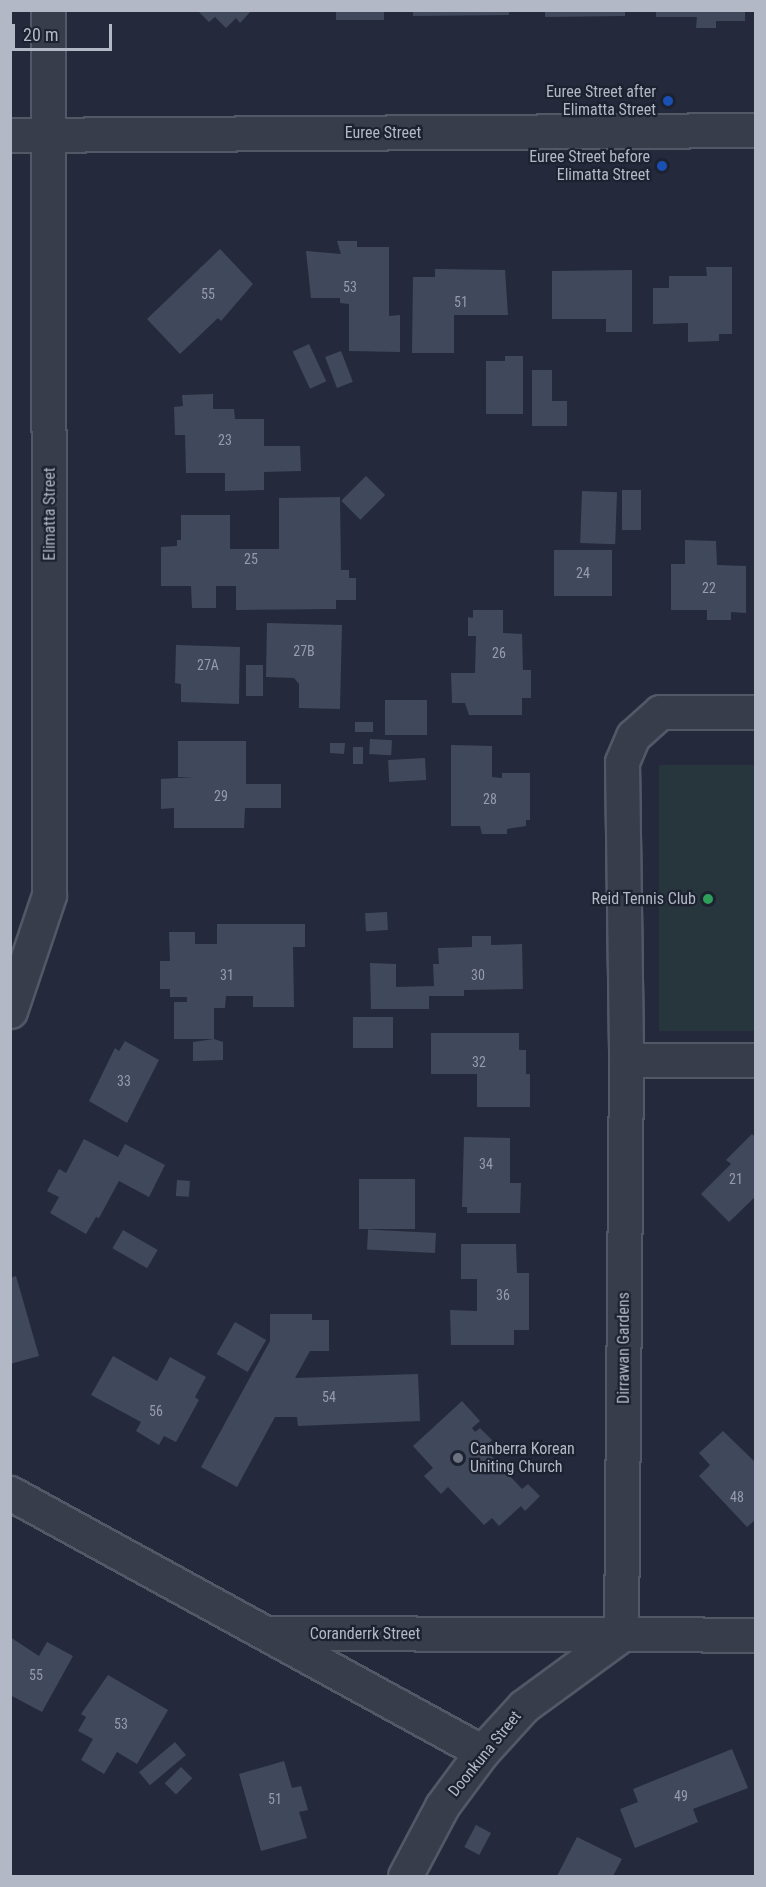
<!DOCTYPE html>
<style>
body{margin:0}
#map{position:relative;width:766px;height:1887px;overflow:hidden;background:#242a3b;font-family:"Roboto Condensed",sans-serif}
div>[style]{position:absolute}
.green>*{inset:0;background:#26363c;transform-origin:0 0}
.building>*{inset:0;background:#40485b;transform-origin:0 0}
.roads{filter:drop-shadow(2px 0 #535867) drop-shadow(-2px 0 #535867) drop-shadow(0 2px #535867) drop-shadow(0 -2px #535867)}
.minor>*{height:33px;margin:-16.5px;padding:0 16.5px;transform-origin:16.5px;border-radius:16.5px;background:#383d4c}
.dots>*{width:16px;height:16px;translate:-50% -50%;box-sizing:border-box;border:3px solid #1d2231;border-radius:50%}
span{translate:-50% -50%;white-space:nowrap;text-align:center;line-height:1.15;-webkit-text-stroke:4.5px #1d2231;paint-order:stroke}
.number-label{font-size:14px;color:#969cac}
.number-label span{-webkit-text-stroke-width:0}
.poi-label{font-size:16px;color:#b3b8c7}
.right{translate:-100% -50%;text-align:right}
.left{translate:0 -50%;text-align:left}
.street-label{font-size:16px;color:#b3b8c7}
.frame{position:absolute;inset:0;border:12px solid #b3b8c7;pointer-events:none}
.scale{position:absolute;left:12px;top:24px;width:100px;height:27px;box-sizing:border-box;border:3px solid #b3b8c7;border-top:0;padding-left:8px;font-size:18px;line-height:21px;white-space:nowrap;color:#b3b8c7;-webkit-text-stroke:4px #1d2231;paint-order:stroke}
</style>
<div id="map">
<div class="green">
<i style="left:755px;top:765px;width:266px;height:96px;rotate:90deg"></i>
</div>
<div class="building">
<i style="clip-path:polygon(197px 10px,252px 10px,240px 23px,236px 18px,226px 28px,215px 17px,209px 22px)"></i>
<i style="left:336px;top:10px;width:48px;height:10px"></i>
<i style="clip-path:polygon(413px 10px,509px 10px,509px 15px,413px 16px)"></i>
<i style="clip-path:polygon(545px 10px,625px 10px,625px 16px,545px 17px)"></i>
<i style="clip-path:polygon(656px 10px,745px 10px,745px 21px,716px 21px,716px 28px,696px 28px,697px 17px,656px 17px)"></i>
<i style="clip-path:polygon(337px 241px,357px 241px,357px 247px,389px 247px,389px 316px,400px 315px,400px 352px,349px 351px,349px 304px,340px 303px,340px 298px,311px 298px,306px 251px,341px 254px)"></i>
<i style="clip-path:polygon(220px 249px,253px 284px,221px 321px,218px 318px,180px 354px,147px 319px)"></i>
<i style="clip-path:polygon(706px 267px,732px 267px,732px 334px,719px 334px,719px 341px,688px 342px,688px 323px,653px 324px,653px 288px,669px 288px,669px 276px,707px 276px)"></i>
<i style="clip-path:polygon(435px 269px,505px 270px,508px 315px,454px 315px,454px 353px,412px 353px,413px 277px,435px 277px)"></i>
<i style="clip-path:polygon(632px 270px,632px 332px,606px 332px,606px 319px,552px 319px,552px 271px)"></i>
<i style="left:309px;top:344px;width:41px;height:18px;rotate:65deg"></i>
<i style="left:341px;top:351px;width:33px;height:17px;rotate:69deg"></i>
<i style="clip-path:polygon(505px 356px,523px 356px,523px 414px,486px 414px,486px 361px,505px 361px)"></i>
<i style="clip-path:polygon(532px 370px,552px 370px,552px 401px,567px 401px,567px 426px,532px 426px)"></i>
<i style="clip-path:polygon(213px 394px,213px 409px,234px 409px,235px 419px,264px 419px,264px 446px,300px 446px,301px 471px,264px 472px,264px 490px,225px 491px,225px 473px,186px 473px,185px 435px,175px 435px,174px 407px,183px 406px,182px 395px)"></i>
<i style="left:366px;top:476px;width:27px;height:35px;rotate:45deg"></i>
<i style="left:622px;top:490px;width:19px;height:40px"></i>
<i style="left:582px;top:491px;width:35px;height:52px;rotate:2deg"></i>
<i style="clip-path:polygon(340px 497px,341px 570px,349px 570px,349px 578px,356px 578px,356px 600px,336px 600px,336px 609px,236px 610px,236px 586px,216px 586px,216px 608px,192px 608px,191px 586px,161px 586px,161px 547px,177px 546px,177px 540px,181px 540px,181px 515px,230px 515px,230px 549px,279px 549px,279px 498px)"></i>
<i style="clip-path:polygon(685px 540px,716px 541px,717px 565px,746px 566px,746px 613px,731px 612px,731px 620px,707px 620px,707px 610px,671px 610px,671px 564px,685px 564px)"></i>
<i style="left:554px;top:550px;width:58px;height:46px"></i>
<i style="clip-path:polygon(473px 610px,503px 610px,503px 633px,522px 634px,523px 670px,531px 670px,531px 698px,522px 698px,522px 715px,469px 715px,465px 703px,452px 703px,451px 673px,475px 673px,476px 636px,468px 636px,468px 617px,473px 618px)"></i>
<i style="clip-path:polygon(267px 623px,342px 625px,340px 709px,299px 708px,299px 684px,294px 678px,266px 677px)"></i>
<i style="clip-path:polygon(176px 645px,240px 647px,239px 704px,181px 702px,181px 684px,175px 683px)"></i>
<i style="left:246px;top:665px;width:17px;height:31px"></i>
<i style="left:385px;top:700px;width:42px;height:35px"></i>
<i style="left:355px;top:722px;width:18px;height:10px"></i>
<i style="left:370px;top:739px;width:22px;height:15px;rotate:3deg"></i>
<i style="clip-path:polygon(178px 741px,246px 741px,246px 784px,281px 784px,281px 808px,245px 808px,244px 828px,174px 828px,174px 808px,161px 809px,161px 779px,194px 777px,178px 777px)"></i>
<i style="clip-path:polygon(330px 743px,345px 743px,344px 754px,330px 753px)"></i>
<i style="clip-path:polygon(451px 745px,492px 746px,492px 777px,502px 778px,502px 773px,530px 773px,530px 820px,526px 820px,526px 826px,507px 829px,507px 834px,482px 834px,480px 826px,451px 826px)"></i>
<i style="left:353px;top:747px;width:10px;height:17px"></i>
<i style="left:425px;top:758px;width:22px;height:37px;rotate:87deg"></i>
<i style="left:387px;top:912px;width:18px;height:22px;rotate:87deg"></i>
<i style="clip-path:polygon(217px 924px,305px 924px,305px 947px,293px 947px,294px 1007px,253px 1007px,253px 996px,226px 996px,225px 1008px,214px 1008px,214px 1039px,174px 1039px,174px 1002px,187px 1002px,187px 997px,170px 997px,170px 989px,160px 989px,160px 961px,170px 961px,169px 932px,195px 932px,195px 944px,217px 944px)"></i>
<i style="clip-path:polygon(472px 936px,491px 936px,491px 945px,522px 944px,523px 989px,464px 990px,464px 996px,429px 996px,429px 1009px,371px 1009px,370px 963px,396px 964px,396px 987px,434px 986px,433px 964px,439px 964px,438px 948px,472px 947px)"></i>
<i style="left:393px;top:1017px;width:31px;height:40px;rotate:90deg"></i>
<i style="clip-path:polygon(431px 1033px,519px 1033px,519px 1050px,526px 1050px,526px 1074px,530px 1074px,530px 1107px,477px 1107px,477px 1074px,431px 1074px)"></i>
<i style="clip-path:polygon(214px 1039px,223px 1042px,223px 1060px,193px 1061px,193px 1042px)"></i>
<i style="clip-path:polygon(125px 1041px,159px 1060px,127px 1123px,89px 1101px,115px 1048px,119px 1051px)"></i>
<i style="clip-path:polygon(752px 1134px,756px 1138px,756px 1196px,729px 1222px,701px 1194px,731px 1164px,726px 1160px)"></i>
<i style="clip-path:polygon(464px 1137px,510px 1138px,510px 1183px,521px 1183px,520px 1213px,467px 1213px,467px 1207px,462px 1207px)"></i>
<i style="clip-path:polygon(84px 1139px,118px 1157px,125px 1144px,165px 1165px,149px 1197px,119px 1181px,99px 1218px,96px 1217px,86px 1234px,50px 1213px,59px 1197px,47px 1191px,59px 1169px,66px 1173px)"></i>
<i style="left:359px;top:1179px;width:56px;height:50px"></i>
<i style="left:177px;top:1180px;width:13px;height:16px;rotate:4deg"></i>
<i style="left:123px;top:1230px;width:40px;height:21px;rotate:30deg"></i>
<i style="left:436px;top:1233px;width:20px;height:68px;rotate:93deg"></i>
<i style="clip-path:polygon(461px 1244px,516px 1244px,517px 1273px,529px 1273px,529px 1330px,514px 1330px,514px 1345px,451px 1345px,450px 1310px,477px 1311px,477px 1279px,461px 1279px)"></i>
<i style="clip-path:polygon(16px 1276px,39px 1356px,10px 1364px,10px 1278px)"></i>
<i style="clip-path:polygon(270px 1314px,312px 1314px,312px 1320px,329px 1320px,329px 1351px,310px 1351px,295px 1378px,418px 1374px,420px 1421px,298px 1426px,297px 1417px,275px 1417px,237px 1487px,201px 1467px,270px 1341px)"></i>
<i style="left:235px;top:1322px;width:36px;height:37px;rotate:30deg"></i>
<i style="clip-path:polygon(113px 1356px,157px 1381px,170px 1357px,206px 1377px,195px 1397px,199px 1400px,176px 1442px,164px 1436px,159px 1445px,136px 1431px,141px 1422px,91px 1395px)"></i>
<i style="clip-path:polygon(462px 1401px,480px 1421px,472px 1428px,475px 1432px,480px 1428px,492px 1440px,484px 1448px,522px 1489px,528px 1484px,540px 1496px,525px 1511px,521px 1506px,499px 1526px,492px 1518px,484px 1525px,448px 1487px,441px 1494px,424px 1476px,433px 1468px,413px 1446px)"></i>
<i style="clip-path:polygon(723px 1431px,756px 1463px,756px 1519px,747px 1527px,699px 1476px,710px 1465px,699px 1453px)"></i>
<i style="clip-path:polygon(10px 1637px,39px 1656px,47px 1642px,73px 1656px,42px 1712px,10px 1695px)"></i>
<i style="clip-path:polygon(108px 1675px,168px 1710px,137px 1764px,117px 1752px,104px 1774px,81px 1760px,93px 1739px,78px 1731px,86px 1717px,81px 1714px)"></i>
<i style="left:175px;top:1742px;width:17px;height:47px;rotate:50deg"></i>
<i style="clip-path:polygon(732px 1749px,748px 1788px,693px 1809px,698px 1822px,635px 1848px,620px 1809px,638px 1802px,633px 1789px)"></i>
<i style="clip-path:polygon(284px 1761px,292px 1788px,301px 1786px,308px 1810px,299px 1812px,307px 1838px,261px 1851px,239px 1774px)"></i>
<i style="left:181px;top:1767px;width:16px;height:23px;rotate:45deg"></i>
<i style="left:476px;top:1825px;width:17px;height:25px;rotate:28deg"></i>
<i style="clip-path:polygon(577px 1837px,622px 1859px,613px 1876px,557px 1876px)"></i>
</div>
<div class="roads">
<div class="minor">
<i style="left:10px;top:135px;width:746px;rotate:-0.38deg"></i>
<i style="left:756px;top:712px;width:96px;rotate:180deg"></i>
<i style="left:660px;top:712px;width:36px;rotate:138deg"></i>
<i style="left:633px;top:736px;width:28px;rotate:113deg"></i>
<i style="left:622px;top:762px;width:298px;rotate:89.2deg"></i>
<i style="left:626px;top:1060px;width:130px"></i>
<i style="left:10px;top:1011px;width:122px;rotate:-71.4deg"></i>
<i style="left:49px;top:895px;width:885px;rotate:-90.06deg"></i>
<i style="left:10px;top:1493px;width:538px;rotate:28.75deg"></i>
<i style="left:271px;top:1633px;width:485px;rotate:0.2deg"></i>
<i style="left:405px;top:1876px;width:79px;rotate:-62.1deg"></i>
<i style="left:442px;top:1806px;width:67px;rotate:-53.5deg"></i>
<i style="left:482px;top:1752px;width:62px;rotate:-47.6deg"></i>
<i style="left:524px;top:1706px;width:120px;rotate:-36.2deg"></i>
<i style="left:621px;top:1635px;width:575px;rotate:-89.5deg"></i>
</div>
</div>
<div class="dots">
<i style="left:668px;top:101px;background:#1a4fb4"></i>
<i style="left:662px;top:166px;background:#1a4fb4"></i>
<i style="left:708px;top:899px;background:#2e9e5b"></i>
<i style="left:458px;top:1458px;background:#6b7280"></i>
</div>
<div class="number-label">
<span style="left:350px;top:287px">53</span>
<span style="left:208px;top:294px">55</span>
<span style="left:461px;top:302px">51</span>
<span style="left:225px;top:440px">23</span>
<span style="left:251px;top:559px">25</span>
<span style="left:583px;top:573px">24</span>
<span style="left:709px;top:588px">22</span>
<span style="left:304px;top:651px">27B</span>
<span style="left:499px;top:653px">26</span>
<span style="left:208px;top:665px">27A</span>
<span style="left:221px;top:796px">29</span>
<span style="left:490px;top:799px">28</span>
<span style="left:227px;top:975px">31</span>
<span style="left:478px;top:975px">30</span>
<span style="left:479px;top:1062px">32</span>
<span style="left:124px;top:1081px">33</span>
<span style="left:486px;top:1164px">34</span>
<span style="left:736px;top:1179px">21</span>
<span style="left:503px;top:1295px">36</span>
<span style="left:329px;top:1397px">54</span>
<span style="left:156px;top:1411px">56</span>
<span style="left:737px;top:1497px">48</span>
<span style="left:36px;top:1675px">55</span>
<span style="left:121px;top:1724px">53</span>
<span style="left:681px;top:1796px">49</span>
<span style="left:275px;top:1799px">51</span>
</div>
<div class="poi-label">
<span class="right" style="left:656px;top:101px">Euree Street after<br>Elimatta Street</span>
<span class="right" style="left:650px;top:166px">Euree Street before<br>Elimatta Street</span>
<span class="right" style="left:696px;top:899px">Reid Tennis Club</span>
<span class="left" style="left:470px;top:1458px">Canberra Korean<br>Uniting Church</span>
</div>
<div class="street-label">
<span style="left:383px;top:133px">Euree Street</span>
<span style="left:50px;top:514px;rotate:-90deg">Elimatta Street</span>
<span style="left:624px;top:1348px;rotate:-90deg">Dirrawan Gardens</span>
<span style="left:365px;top:1634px">Coranderrk Street</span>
<span style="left:485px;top:1754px;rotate:-51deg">Doonkuna Street</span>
</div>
<div class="frame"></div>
<div class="scale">20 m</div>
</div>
